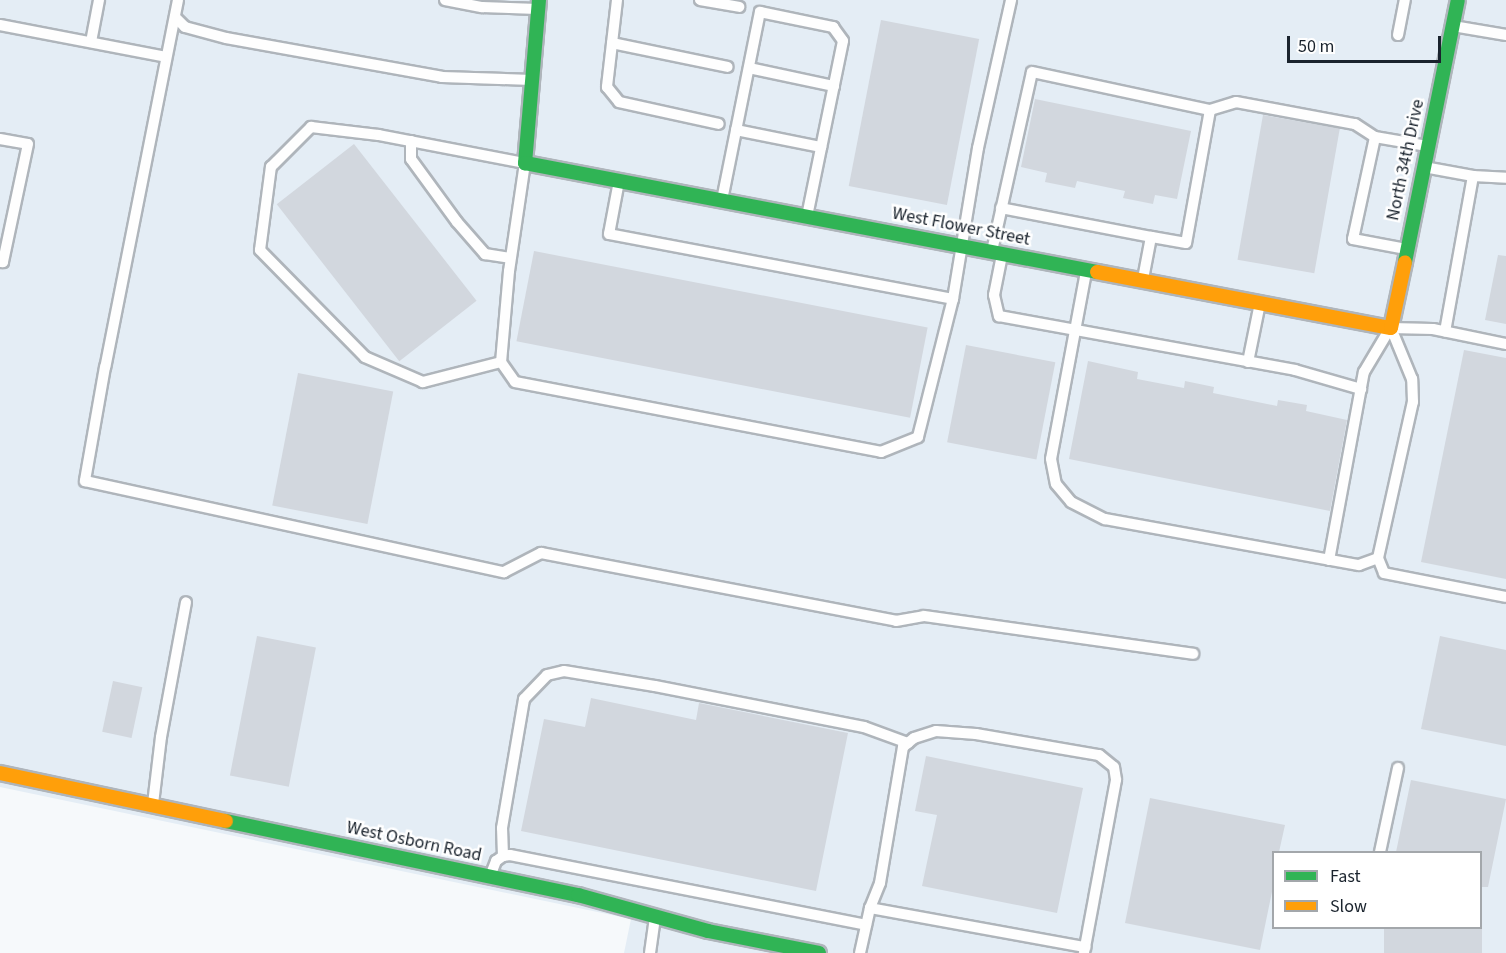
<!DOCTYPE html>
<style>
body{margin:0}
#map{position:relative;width:1506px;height:953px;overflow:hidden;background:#f6f9fb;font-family:"Source Sans 3",sans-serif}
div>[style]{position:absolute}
.built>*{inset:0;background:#e4edf5}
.building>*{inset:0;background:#d2d7de;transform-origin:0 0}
.roads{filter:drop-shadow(2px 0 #afb5bb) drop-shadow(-2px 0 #afb5bb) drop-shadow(0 2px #afb5bb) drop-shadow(0 -2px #afb5bb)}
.lane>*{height:10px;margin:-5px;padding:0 5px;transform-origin:5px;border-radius:5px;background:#fefefe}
.fast>*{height:14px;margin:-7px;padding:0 7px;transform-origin:7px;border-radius:7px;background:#30b455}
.slow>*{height:14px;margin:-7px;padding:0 7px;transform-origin:7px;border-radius:7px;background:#ff9f0a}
span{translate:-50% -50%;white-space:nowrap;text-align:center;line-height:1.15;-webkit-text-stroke:5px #fff;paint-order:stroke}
.street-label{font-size:18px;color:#1a232d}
.legend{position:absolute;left:1272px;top:851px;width:210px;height:78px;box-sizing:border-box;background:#fff;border:2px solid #a3a7ab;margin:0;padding:8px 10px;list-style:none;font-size:18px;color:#1a232d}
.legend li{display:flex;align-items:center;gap:12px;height:30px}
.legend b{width:30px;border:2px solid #a3a7ab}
.scale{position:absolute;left:1287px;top:36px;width:154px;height:27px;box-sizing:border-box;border:3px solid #1a232d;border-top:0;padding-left:8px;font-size:18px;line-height:21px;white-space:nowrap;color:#1a232d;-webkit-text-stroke:4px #fff;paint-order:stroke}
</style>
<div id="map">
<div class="built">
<i style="clip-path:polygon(evenodd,0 0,1506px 0,1506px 953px,624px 953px,631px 919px,0 787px,0 0,1274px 852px,1480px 852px,1480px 928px,1274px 928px,1274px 852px)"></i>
</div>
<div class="building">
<i style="left:881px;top:20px;width:100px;height:169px;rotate:11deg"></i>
<i style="clip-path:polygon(1035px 99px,1191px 131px,1177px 199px,1155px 195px,1153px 204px,1123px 198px,1125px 191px,1077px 181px,1075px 188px,1045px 182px,1047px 173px,1021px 167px)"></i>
<i style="left:1263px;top:115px;width:78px;height:147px;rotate:10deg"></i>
<i style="left:354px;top:144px;width:199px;height:98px;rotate:52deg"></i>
<i style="left:534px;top:251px;width:401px;height:92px;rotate:11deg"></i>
<i style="clip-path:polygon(1498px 255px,1506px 256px,1506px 324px,1485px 320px)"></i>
<i style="left:966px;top:345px;width:91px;height:99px;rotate:11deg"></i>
<i style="clip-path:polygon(1464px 350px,1506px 358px,1506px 579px,1421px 562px)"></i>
<i style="clip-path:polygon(1088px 361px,1138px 372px,1137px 379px,1184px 388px,1185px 381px,1214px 387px,1213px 393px,1277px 406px,1278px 400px,1307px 405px,1306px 411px,1347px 420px,1330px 511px,1069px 459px)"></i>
<i style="left:298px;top:373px;width:97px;height:135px;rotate:11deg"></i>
<i style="left:257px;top:636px;width:60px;height:142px;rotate:11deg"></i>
<i style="clip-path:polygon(1440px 636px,1506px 650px,1506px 746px,1421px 729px)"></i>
<i style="left:113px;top:681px;width:30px;height:52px;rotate:12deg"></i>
<i style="clip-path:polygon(591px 698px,696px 720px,699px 703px,848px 733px,816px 891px,521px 831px,544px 719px,585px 727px)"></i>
<i style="clip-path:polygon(926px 756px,1083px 788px,1057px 913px,922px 886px,937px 815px,915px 811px)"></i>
<i style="clip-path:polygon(1411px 780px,1506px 799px,1488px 887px,1480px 887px,1480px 852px,1396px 852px)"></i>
<i style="clip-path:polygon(1150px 798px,1285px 825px,1279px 852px,1274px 852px,1274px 882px,1260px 950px,1125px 923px)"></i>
<i style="left:1384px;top:927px;width:98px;height:27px"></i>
</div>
<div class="roads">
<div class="lane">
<i style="left:178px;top:0;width:374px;rotate:101.2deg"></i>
<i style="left:105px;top:367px;width:116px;rotate:100deg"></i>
<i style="left:85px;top:481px;width:429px;rotate:12.3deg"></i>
<i style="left:504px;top:572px;width:42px;rotate:-27.2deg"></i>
<i style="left:541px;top:553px;width:361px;rotate:10.8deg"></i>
<i style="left:896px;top:621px;width:28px;rotate:-10deg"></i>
<i style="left:924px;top:616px;width:272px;rotate:8deg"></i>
<i style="left:445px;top:0;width:38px;rotate:11deg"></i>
<i style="left:482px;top:7px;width:55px;rotate:2.1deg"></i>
<i style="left:617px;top:0;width:88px;rotate:96.6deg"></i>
<i style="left:607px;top:87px;width:19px;rotate:51deg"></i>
<i style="left:619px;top:102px;width:102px;rotate:12.4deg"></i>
<i style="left:700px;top:0;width:40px;rotate:10deg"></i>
<i style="left:175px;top:17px;width:14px;rotate:45deg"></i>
<i style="left:185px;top:27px;width:42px;rotate:15deg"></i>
<i style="left:226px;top:38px;width:219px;rotate:10.2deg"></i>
<i style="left:442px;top:77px;width:90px;rotate:1.9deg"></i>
<i style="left:0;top:25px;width:169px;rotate:10.9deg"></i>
<i style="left:1453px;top:26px;width:54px;rotate:9.6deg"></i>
<i style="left:1398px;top:35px;width:36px;rotate:-79deg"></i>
<i style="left:91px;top:42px;width:43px;rotate:-79.2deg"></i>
<i style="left:612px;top:43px;width:118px;rotate:11.7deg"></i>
<i style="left:749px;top:68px;width:87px;rotate:12deg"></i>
<i style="left:1210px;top:110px;width:27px;rotate:-17deg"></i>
<i style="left:1236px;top:102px;width:121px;rotate:10.5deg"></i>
<i style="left:1355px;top:124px;width:24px;rotate:33deg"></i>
<i style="left:736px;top:130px;width:87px;rotate:11.3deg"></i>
<i style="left:0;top:139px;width:28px;rotate:10deg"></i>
<i style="left:28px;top:144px;width:121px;rotate:102deg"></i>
<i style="left:3px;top:262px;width:3px;rotate:180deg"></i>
<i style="left:411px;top:141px;width:18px;rotate:90deg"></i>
<i style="left:411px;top:159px;width:78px;rotate:53.9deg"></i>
<i style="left:457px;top:222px;width:43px;rotate:48.8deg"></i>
<i style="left:485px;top:254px;width:25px;rotate:9deg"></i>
<i style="left:1424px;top:167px;width:50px;rotate:10.4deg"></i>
<i style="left:1473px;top:176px;width:158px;rotate:100.2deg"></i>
<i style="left:1473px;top:176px;width:33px;rotate:3deg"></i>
<i style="left:722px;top:200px;width:192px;rotate:-78.6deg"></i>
<i style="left:760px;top:12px;width:75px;rotate:11.6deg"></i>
<i style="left:833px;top:27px;width:17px;rotate:54deg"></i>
<i style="left:843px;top:41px;width:179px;rotate:101.6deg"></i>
<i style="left:1001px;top:208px;width:153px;rotate:10.9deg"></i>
<i style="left:1406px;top:249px;width:54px;rotate:-169.3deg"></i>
<i style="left:1353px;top:239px;width:104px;rotate:-77.8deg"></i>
<i style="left:1375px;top:137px;width:53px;rotate:9.8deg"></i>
<i style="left:992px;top:251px;width:183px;rotate:-77.4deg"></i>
<i style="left:1032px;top:72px;width:182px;rotate:12.1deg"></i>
<i style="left:1210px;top:110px;width:135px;rotate:100.2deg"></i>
<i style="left:1186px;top:243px;width:36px;rotate:-170deg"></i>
<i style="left:1151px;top:237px;width:43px;rotate:100.8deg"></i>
<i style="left:1002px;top:255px;width:41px;rotate:101.3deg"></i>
<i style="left:994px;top:295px;width:22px;rotate:77deg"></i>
<i style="left:999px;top:316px;width:301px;rotate:10.3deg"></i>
<i style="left:1295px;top:370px;width:69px;rotate:16.1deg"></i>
<i style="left:1086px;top:272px;width:190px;rotate:100.6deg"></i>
<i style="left:1051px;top:459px;width:25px;rotate:79deg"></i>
<i style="left:1056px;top:484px;width:23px;rotate:50deg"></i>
<i style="left:1071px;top:502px;width:38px;rotate:27deg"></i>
<i style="left:1105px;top:519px;width:258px;rotate:10.3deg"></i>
<i style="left:1359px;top:565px;width:20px;rotate:-20deg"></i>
<i style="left:1378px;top:558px;width:160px;rotate:-77.4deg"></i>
<i style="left:1413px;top:402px;width:23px;rotate:-92deg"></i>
<i style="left:1412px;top:379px;width:55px;rotate:-112.4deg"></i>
<i style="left:953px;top:299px;width:153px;rotate:-80.6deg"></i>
<i style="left:978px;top:148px;width:152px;rotate:-77.4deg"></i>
<i style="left:1391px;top:328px;width:42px;rotate:1.4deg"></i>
<i style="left:1433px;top:329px;width:75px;rotate:11.6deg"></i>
<i style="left:501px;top:362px;width:81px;rotate:165.6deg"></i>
<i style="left:423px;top:382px;width:63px;rotate:-156.7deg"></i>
<i style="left:365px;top:357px;width:150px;rotate:-134.5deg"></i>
<i style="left:260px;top:250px;width:84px;rotate:-82.5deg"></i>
<i style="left:271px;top:167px;width:57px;rotate:-45deg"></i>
<i style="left:311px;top:127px;width:68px;rotate:6.7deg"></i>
<i style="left:379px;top:135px;width:149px;rotate:10.9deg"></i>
<i style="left:525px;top:163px;width:109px;rotate:98.4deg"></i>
<i style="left:509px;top:271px;width:91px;rotate:95deg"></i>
<i style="left:501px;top:362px;width:24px;rotate:55deg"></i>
<i style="left:515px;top:382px;width:373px;rotate:10.8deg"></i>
<i style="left:881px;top:452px;width:40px;rotate:-22deg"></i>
<i style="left:918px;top:437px;width:142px;rotate:-75.8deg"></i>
<i style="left:953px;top:299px;width:350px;rotate:-169.3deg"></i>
<i style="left:609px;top:234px;width:54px;rotate:-79.3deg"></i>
<i style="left:1248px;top:362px;width:60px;rotate:-78.5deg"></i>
<i style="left:1378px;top:558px;width:16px;rotate:68deg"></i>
<i style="left:1384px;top:573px;width:124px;rotate:11.1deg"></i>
<i style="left:1329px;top:560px;width:191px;rotate:-79.5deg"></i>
<i style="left:1364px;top:372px;width:49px;rotate:-59.2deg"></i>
<i style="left:153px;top:804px;width:67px;rotate:-83.2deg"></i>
<i style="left:161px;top:737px;width:137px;rotate:-79.5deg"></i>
<i style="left:1380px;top:852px;width:86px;rotate:-77.9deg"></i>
<i style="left:503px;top:856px;width:28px;rotate:-92deg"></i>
<i style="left:502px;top:828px;width:131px;rotate:-80.3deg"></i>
<i style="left:524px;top:699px;width:33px;rotate:-46deg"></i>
<i style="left:547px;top:675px;width:17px;rotate:-13deg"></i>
<i style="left:564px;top:671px;width:92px;rotate:9.4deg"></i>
<i style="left:655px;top:686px;width:213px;rotate:11.1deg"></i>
<i style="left:864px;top:727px;width:47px;rotate:20deg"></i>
<i style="left:491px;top:874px;width:14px;rotate:-69deg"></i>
<i style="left:496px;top:861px;width:9px;rotate:-36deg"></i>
<i style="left:503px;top:856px;width:7px;rotate:-8deg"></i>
<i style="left:510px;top:855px;width:363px;rotate:11.1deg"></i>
<i style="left:870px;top:908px;width:27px;rotate:-68deg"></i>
<i style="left:880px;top:883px;width:138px;rotate:-80.4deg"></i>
<i style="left:903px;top:747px;width:14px;rotate:-39deg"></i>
<i style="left:914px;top:738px;width:23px;rotate:-18deg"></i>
<i style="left:936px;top:731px;width:40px;rotate:4.3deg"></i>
<i style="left:976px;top:734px;width:125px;rotate:9.7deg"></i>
<i style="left:1099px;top:755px;width:19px;rotate:39deg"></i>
<i style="left:1114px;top:767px;width:13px;rotate:81deg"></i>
<i style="left:1116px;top:780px;width:176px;rotate:100.5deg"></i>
<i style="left:650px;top:953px;width:35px;rotate:-82deg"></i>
<i style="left:860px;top:953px;width:46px;rotate:-77.5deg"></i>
<i style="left:870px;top:908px;width:219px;rotate:10.3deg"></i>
</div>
<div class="fast">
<i style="left:539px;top:0;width:164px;rotate:94.9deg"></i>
<i style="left:525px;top:163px;width:582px;rotate:10.79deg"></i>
<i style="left:1405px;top:262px;width:267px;rotate:-78.6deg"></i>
<i style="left:226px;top:821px;width:360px;rotate:11.9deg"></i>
<i style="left:578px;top:895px;width:135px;rotate:15.5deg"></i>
<i style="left:708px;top:931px;width:113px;rotate:11.2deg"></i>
</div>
<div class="slow">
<i style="left:1097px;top:272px;width:299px;rotate:10.8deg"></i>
<i style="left:1391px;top:328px;width:67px;rotate:-78deg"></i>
<i style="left:0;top:773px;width:231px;rotate:12deg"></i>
</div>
</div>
<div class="street-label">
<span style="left:1406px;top:160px;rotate:-78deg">North 34th Drive</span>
<span style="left:961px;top:227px;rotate:11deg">West Flower Street</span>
<span style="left:414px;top:842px;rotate:12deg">West Osborn Road</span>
</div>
<ul class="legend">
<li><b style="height:8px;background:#30b455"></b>Fast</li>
<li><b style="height:8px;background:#ff9f0a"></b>Slow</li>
</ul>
<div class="scale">50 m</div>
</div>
